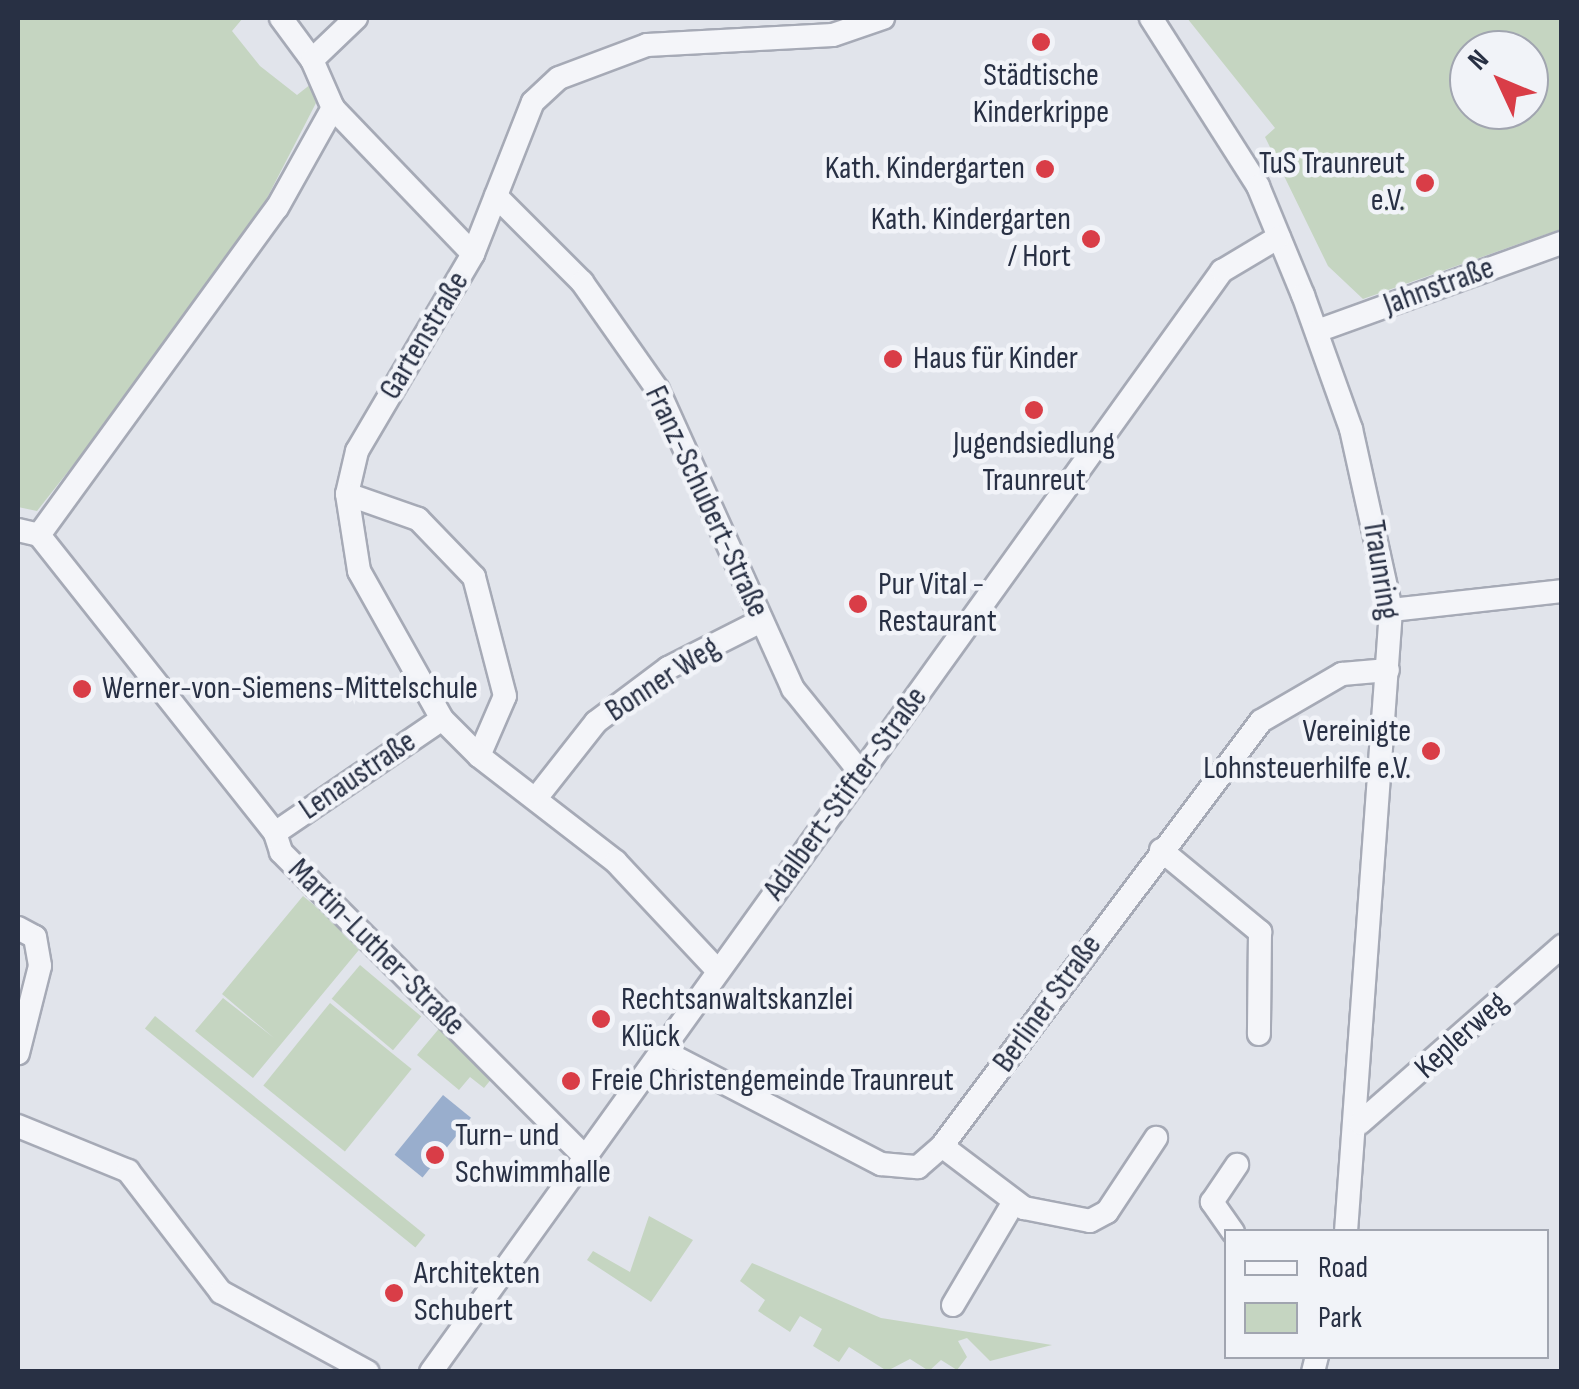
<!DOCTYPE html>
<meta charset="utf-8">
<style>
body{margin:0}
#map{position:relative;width:1579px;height:1389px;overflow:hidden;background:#e1e4eb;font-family:"Sofia Sans Condensed",sans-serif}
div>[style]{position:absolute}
.green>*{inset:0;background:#c5d5c1;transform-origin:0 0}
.water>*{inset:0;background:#99aecd;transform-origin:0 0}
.roads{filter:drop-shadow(2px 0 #a6aab6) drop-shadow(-2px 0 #a6aab6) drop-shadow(0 2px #a6aab6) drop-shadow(0 -2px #a6aab6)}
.minor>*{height:22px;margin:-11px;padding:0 11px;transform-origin:11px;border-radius:11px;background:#f4f5f9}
.dots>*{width:28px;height:28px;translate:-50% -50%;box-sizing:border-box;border:5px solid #f1f3f8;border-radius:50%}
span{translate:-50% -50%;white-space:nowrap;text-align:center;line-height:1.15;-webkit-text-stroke:9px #f1f3f8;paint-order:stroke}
.poi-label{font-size:32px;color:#283044}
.right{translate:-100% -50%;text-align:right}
.left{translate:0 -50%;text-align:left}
.street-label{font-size:32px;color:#283044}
.frame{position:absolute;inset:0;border:20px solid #283044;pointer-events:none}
.legend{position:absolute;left:1224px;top:1229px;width:325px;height:130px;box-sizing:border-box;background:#f1f3f8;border:2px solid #a1a5b0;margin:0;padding:12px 18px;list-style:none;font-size:30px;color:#283044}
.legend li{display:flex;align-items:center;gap:20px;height:50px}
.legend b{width:50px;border:2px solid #a1a5b0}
.north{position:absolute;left:1449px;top:30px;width:100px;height:100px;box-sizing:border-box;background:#f1f3f8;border:2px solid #a1a5b0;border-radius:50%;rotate:314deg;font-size:28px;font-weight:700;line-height:40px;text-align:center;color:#283044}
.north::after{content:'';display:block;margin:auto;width:35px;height:45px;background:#d93d47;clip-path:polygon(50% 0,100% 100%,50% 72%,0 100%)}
</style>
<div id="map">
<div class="green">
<i style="clip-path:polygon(18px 18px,243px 18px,232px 31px,260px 66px,297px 95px,311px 84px,316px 103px,236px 258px,37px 511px,18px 507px)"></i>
<i style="clip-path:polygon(evenodd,1187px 18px,1561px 18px,1561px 229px,1363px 299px,1328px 266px,1265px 137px,1275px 128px,1187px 18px,1469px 50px,1529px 50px,1529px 110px,1469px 110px,1469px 50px)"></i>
<i style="clip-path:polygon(303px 896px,363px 945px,253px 1078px,195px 1031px,223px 998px,274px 1038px,222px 994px)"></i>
<i style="left:360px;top:965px;width:80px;height:44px;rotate:40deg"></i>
<i style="left:330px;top:1003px;width:105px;height:106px;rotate:39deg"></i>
<i style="left:155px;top:1016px;width:348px;height:16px;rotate:39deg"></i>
<i style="clip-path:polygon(442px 1025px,493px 1077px,484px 1088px,470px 1077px,459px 1090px,417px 1055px)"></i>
<i style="clip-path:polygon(649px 1216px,693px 1240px,651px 1302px,587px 1260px,593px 1251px,630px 1272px)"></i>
<i style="clip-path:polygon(752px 1263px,881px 1318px,1052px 1345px,990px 1361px,967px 1338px,958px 1341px,967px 1357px,957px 1370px,941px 1360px,929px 1371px,910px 1359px,887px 1371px,849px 1347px,839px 1362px,813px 1346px,822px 1329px,800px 1316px,790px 1332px,758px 1311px,765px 1300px,740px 1281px)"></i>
</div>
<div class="water">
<i style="left:443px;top:1095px;width:36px;height:77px;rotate:39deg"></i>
</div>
<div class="roads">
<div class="minor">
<i style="left:281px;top:18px;width:52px;rotate:53.6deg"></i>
<i style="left:1151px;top:18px;width:199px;rotate:57.5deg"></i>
<i style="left:1258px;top:186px;width:118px;rotate:67.6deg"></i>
<i style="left:1303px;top:295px;width:142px;rotate:70.3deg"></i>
<i style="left:1351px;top:429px;width:185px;rotate:77.5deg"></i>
<i style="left:1391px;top:610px;width:624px;rotate:94.14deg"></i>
<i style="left:333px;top:108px;width:202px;rotate:46.2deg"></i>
<i style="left:496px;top:196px;width:122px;rotate:45deg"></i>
<i style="left:582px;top:282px;width:132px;rotate:54.9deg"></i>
<i style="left:658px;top:390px;width:328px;rotate:65.7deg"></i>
<i style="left:793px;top:689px;width:108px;rotate:51deg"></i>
<i style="left:1317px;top:331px;width:260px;rotate:-19.8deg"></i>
<i style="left:347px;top:494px;width:44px;rotate:-76.9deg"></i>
<i style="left:357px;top:451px;width:229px;rotate:-59.5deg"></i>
<i style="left:473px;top:254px;width:163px;rotate:-68.5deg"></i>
<i style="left:533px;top:102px;width:35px;rotate:-43deg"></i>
<i style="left:559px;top:78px;width:94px;rotate:-20.6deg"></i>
<i style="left:647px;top:45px;width:186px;rotate:-3.1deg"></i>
<i style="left:833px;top:35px;width:53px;rotate:-18.8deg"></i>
<i style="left:18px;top:530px;width:22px;rotate:13deg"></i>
<i style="left:39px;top:535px;width:380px;rotate:51.6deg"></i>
<i style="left:275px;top:833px;width:20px;rotate:72deg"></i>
<i style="left:281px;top:852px;width:431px;rotate:45.1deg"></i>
<i style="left:39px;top:535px;width:404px;rotate:-54deg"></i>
<i style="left:277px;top:208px;width:115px;rotate:-60.8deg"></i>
<i style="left:333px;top:108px;width:52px;rotate:-113.6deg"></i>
<i style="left:312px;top:60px;width:61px;rotate:-43.7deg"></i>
<i style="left:1391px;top:610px;width:172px;rotate:-6.3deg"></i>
<i style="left:479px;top:756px;width:65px;rotate:-66.6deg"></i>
<i style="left:505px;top:696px;width:123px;rotate:-104.6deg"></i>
<i style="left:474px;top:577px;width:81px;rotate:-134deg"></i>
<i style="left:418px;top:519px;width:75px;rotate:-160.6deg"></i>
<i style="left:347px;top:494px;width:78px;rotate:81.1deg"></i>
<i style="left:359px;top:571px;width:170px;rotate:60.7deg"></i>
<i style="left:442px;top:719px;width:52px;rotate:45deg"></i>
<i style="left:479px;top:756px;width:173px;rotate:37.7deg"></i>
<i style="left:616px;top:862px;width:149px;rotate:46.9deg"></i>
<i style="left:537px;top:797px;width:95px;rotate:-51.8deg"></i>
<i style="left:596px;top:722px;width:90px;rotate:-36.9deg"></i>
<i style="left:668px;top:668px;width:104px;rotate:-26.8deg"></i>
<i style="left:275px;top:833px;width:202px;rotate:-34.3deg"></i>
<i style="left:1161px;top:850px;width:129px;rotate:39.6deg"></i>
<i style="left:1260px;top:932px;width:102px;rotate:90.6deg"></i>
<i style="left:18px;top:928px;width:19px;rotate:28deg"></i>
<i style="left:35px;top:937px;width:29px;rotate:80deg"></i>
<i style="left:40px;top:966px;width:90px;rotate:104.2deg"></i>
<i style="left:661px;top:1050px;width:248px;rotate:27.4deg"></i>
<i style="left:881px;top:1164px;width:37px;rotate:5deg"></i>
<i style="left:918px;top:1167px;width:32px;rotate:-41deg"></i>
<i style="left:942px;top:1146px;width:531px;rotate:-53.11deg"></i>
<i style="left:1261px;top:721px;width:94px;rotate:-30.1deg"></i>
<i style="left:1342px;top:674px;width:46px;rotate:-5deg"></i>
<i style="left:1360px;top:1123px;width:269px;rotate:-41.2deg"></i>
<i style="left:18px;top:1126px;width:119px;rotate:22.2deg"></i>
<i style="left:128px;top:1171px;width:153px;rotate:52.5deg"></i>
<i style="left:221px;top:1292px;width:167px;rotate:28.6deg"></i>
<i style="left:942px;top:1146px;width:103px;rotate:37.1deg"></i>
<i style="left:1024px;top:1208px;width:67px;rotate:11.1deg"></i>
<i style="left:1090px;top:1221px;width:19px;rotate:-28deg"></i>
<i style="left:1107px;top:1212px;width:89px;rotate:-56.5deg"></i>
<i style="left:1233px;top:1232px;width:37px;rotate:-125deg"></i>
<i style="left:1212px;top:1202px;width:45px;rotate:-56deg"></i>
<i style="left:953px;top:1305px;width:120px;rotate:-59.4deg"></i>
<i style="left:431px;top:1372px;width:1356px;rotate:-54.31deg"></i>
<i style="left:1222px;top:271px;width:66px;rotate:-30.8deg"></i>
<i style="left:1313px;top:1372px;width:16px;rotate:-76deg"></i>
</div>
</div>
<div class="dots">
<i style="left:1041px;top:42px;background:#d93d47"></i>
<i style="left:1045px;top:169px;background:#d93d47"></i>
<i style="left:1425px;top:183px;background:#d93d47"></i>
<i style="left:1091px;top:239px;background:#d93d47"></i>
<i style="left:893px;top:359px;background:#d93d47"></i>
<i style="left:1034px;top:410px;background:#d93d47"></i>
<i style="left:858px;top:604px;background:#d93d47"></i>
<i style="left:82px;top:689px;background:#d93d47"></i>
<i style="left:1431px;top:751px;background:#d93d47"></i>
<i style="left:601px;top:1019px;background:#d93d47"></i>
<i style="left:571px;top:1081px;background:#d93d47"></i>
<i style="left:435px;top:1155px;background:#d93d47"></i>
<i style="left:394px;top:1293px;background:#d93d47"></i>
</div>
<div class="poi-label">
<span style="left:1041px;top:95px">Städtische<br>Kinderkrippe</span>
<span class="right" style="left:1405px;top:183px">TuS Traunreut<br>e.V.</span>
<span class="right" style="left:1025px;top:169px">Kath. Kindergarten</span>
<span class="right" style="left:1071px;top:239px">Kath. Kindergarten<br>/ Hort</span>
<span class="left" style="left:913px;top:359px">Haus für Kinder</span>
<span style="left:1034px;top:463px">Jugendsiedlung<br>Traunreut</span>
<span class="left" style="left:878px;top:604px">Pur Vital -<br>Restaurant</span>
<span class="left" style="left:102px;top:689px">Werner-von-Siemens-Mittelschule</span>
<span class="right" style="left:1411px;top:751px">Vereinigte<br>Lohnsteuerhilfe e.V.</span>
<span class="left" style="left:621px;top:1019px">Rechtsanwaltskanzlei<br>Klück</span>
<span class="left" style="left:591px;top:1081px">Freie Christengemeinde Traunreut</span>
<span class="left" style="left:455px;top:1155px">Turn- und<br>Schwimmhalle</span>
<span class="left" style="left:414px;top:1293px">Architekten<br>Schubert</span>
</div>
<div class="street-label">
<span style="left:1439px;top:287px;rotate:-20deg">Jahnstraße</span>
<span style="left:425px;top:336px;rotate:-59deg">Gartenstraße</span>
<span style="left:706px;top:502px;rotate:65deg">Franz-Schubert-Straße</span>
<span style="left:1380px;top:570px;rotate:81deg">Traunring</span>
<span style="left:663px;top:680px;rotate:-33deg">Bonner Weg</span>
<span style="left:358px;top:776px;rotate:-34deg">Lenaustraße</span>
<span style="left:846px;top:794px;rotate:-54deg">Adalbert-Stifter-Straße</span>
<span style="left:376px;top:948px;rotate:45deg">Martin-Luther-Straße</span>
<span style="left:1048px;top:1004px;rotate:-54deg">Berliner Straße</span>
<span style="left:1462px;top:1036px;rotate:-42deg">Keplerweg</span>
</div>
<div class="frame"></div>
<ul class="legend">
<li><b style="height:12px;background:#f4f5f9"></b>Road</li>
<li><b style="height:28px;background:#c5d5c1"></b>Park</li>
</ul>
<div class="north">N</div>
</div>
